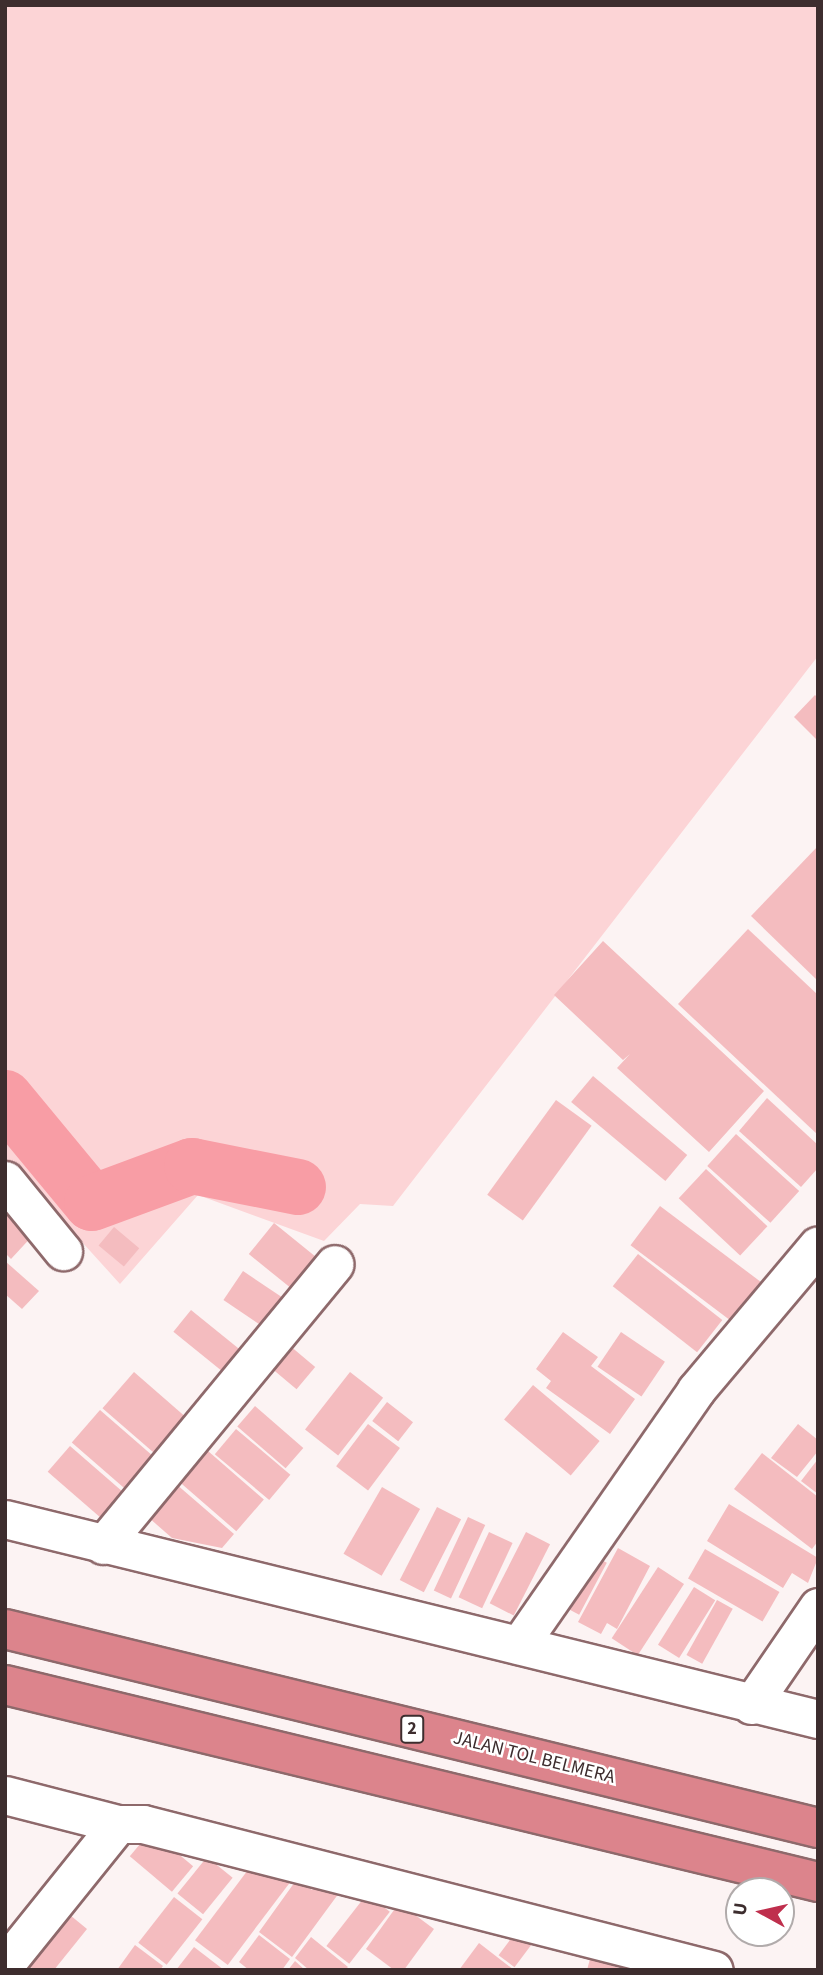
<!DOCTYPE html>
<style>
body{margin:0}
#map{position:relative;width:823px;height:1975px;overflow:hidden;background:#fcf3f3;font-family:"Source Sans 3",sans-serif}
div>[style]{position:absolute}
.green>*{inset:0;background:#fcd4d6}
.river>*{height:56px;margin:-28px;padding:0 28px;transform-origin:28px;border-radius:28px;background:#f89da5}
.building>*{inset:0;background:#f4bcbf;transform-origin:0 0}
.roads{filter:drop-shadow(2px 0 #8e696b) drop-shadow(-2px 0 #8e696b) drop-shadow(0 2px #8e696b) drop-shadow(0 -2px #8e696b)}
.minor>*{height:37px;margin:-18.5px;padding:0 18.5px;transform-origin:18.5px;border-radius:18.5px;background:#fff}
.highway>*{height:38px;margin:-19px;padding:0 19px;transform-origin:19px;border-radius:19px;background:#dc848c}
span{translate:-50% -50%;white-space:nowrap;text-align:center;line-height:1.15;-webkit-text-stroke:5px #fff;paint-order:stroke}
.shield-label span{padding:2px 5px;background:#fff;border:2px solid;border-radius:5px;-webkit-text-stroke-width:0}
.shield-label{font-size:18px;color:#3d2d2e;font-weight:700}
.street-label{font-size:19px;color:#3d2d2e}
.frame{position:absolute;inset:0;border:7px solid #3d2d2e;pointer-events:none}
.north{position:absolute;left:725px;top:1877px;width:70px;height:70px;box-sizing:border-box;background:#fff;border:2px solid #b1abab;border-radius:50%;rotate:278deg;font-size:19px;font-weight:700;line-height:28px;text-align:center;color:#3d2d2e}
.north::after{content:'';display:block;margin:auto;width:24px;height:32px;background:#bf2f4d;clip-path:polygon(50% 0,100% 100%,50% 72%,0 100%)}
</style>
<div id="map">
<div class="green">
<i style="clip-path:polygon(5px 5px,818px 5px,818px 656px,393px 1206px,360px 1204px,324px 1241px,198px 1195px,120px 1284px,5px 1157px)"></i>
</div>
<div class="river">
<i style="left:5px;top:1098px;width:136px;rotate:50.4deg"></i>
<i style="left:92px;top:1203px;width:107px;rotate:-20.3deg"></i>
<i style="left:192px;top:1166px;width:108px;rotate:11.2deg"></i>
</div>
<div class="building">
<i style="clip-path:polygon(815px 695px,818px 698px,818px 741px,794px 717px)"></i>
<i style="clip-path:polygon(818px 846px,818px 981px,751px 916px)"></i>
<i style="clip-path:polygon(748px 929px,818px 995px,818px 1135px,678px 1004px)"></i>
<i style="clip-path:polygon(603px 941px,764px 1091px,709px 1152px,617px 1068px,630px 1054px,623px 1060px,554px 995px)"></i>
<i style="left:593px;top:1076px;width:123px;height:34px;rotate:40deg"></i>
<i style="clip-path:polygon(767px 1098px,818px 1145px,818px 1168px,801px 1187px,739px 1131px)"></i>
<i style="left:556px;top:1100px;width:44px;height:117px;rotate:36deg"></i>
<i style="left:736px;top:1134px;width:85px;height:43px;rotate:42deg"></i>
<i style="left:706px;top:1169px;width:84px;height:40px;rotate:43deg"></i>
<i style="clip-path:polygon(5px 1204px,36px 1232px,11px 1259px,5px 1253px)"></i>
<i style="left:660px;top:1206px;width:126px;height:49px;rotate:37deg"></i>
<i style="left:274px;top:1223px;width:58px;height:40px;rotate:39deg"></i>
<i style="left:114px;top:1227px;width:33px;height:24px;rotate:40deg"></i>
<i style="left:638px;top:1254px;width:107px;height:41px;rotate:38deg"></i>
<i style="clip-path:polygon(5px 1261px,39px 1291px,22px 1309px,5px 1294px)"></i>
<i style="left:243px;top:1271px;width:48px;height:35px;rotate:34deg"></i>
<i style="left:191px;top:1310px;width:70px;height:28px;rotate:39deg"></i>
<i style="clip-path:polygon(563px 1332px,598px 1357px,591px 1366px,635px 1399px,610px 1434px,546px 1388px,551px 1381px,536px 1369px)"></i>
<i style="left:621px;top:1332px;width:53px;height:42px;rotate:34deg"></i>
<i style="left:283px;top:1340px;width:42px;height:29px;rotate:40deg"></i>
<i style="left:134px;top:1372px;width:73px;height:48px;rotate:41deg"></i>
<i style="left:350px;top:1372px;width:42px;height:73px;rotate:38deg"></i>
<i style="left:533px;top:1385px;width:87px;height:45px;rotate:40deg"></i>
<i style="left:387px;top:1402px;width:33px;height:24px;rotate:38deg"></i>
<i style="left:255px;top:1406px;width:64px;height:27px;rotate:41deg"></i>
<i style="left:100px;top:1410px;width:77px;height:43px;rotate:41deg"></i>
<i style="left:368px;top:1424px;width:40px;height:53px;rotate:37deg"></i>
<i style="clip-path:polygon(798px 1424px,818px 1440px,818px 1451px,797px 1477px,771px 1458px)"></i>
<i style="left:236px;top:1429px;width:71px;height:33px;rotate:40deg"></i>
<i style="left:70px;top:1446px;width:74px;height:34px;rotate:41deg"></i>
<i style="left:208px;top:1451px;width:74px;height:42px;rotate:41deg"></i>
<i style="clip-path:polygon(762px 1453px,818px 1497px,818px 1541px,812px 1549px,734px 1489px)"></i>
<i style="clip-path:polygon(818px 1459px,818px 1494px,801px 1481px)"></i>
<i style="clip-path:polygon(168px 1477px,234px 1534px,222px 1548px,172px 1538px,140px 1510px)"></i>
<i style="left:382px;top:1487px;width:44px;height:77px;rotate:30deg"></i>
<i style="clip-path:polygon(729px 1504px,818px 1558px,808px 1583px,792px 1573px,783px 1588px,707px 1541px)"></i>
<i style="left:437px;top:1507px;width:27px;height:82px;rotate:27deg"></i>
<i style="left:468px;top:1517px;width:19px;height:81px;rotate:25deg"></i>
<i style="left:489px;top:1532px;width:26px;height:72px;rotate:25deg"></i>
<i style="left:526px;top:1532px;width:27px;height:80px;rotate:27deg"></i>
<i style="clip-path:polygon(618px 1548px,650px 1566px,617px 1629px,607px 1623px,601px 1634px,578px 1622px)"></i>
<i style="left:705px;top:1549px;width:86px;height:34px;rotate:30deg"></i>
<i style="left:583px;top:1550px;width:27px;height:59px;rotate:28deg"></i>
<i style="left:658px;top:1567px;width:31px;height:85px;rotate:33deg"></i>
<i style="left:694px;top:1587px;width:25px;height:68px;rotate:32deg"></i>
<i style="left:717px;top:1600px;width:18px;height:63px;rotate:29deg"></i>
<i style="left:151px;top:1831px;width:55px;height:33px;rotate:40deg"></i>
<i style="left:207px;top:1857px;width:33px;height:47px;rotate:39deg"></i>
<i style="left:257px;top:1858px;width:41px;height:103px;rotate:37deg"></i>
<i style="clip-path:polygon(297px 1879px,312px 1890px,320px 1879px,339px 1893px,292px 1957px,259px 1932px)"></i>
<i style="left:367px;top:1894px;width:29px;height:66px;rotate:38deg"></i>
<i style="left:174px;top:1897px;width:36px;height:58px;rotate:38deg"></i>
<i style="clip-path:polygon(399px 1903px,434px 1929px,404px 1970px,394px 1970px,366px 1949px)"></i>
<i style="clip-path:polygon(59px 1906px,87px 1929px,54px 1970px,34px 1970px,18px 1956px)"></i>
<i style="left:519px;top:1928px;width:20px;height:34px;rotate:37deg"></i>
<i style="clip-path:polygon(259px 1935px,290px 1959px,282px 1970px,249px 1970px,239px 1962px)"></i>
<i style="clip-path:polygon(311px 1937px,348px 1967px,345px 1970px,309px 1970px,295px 1958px)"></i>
<i style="clip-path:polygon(479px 1943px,514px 1970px,459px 1970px)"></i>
<i style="clip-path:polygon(135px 1945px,163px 1966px,160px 1970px,117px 1970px)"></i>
<i style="clip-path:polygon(194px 1947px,224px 1970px,176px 1970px)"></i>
<i style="clip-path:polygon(590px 1959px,623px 1969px,623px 1970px,587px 1970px)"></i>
<i style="clip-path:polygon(295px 1961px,305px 1970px,288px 1970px)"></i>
</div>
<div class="roads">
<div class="minor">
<i style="left:5px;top:1180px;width:92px;rotate:50.8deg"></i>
<i style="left:5px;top:1519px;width:837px;rotate:13.82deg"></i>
<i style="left:103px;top:1545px;width:364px;rotate:-50.5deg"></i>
<i style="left:519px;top:1645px;width:310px;rotate:-55.2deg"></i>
<i style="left:696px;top:1390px;width:189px;rotate:-49.9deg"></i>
<i style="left:751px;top:1705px;width:119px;rotate:-55.6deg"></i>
<i style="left:5px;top:1795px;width:117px;rotate:14.4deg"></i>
<i style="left:118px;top:1824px;width:25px"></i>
<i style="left:143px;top:1824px;width:589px;rotate:14.34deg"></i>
<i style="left:7px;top:1962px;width:177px;rotate:-51.2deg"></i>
</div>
<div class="highway">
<i style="left:5px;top:1629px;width:837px;rotate:13.75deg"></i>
<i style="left:5px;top:1685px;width:837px;rotate:13.62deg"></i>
</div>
</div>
<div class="shield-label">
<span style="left:412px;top:1729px">2</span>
</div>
<div class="street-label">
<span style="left:534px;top:1758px;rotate:14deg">JALAN TOL BELMERA</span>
</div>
<div class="frame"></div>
<div class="north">U</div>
</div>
